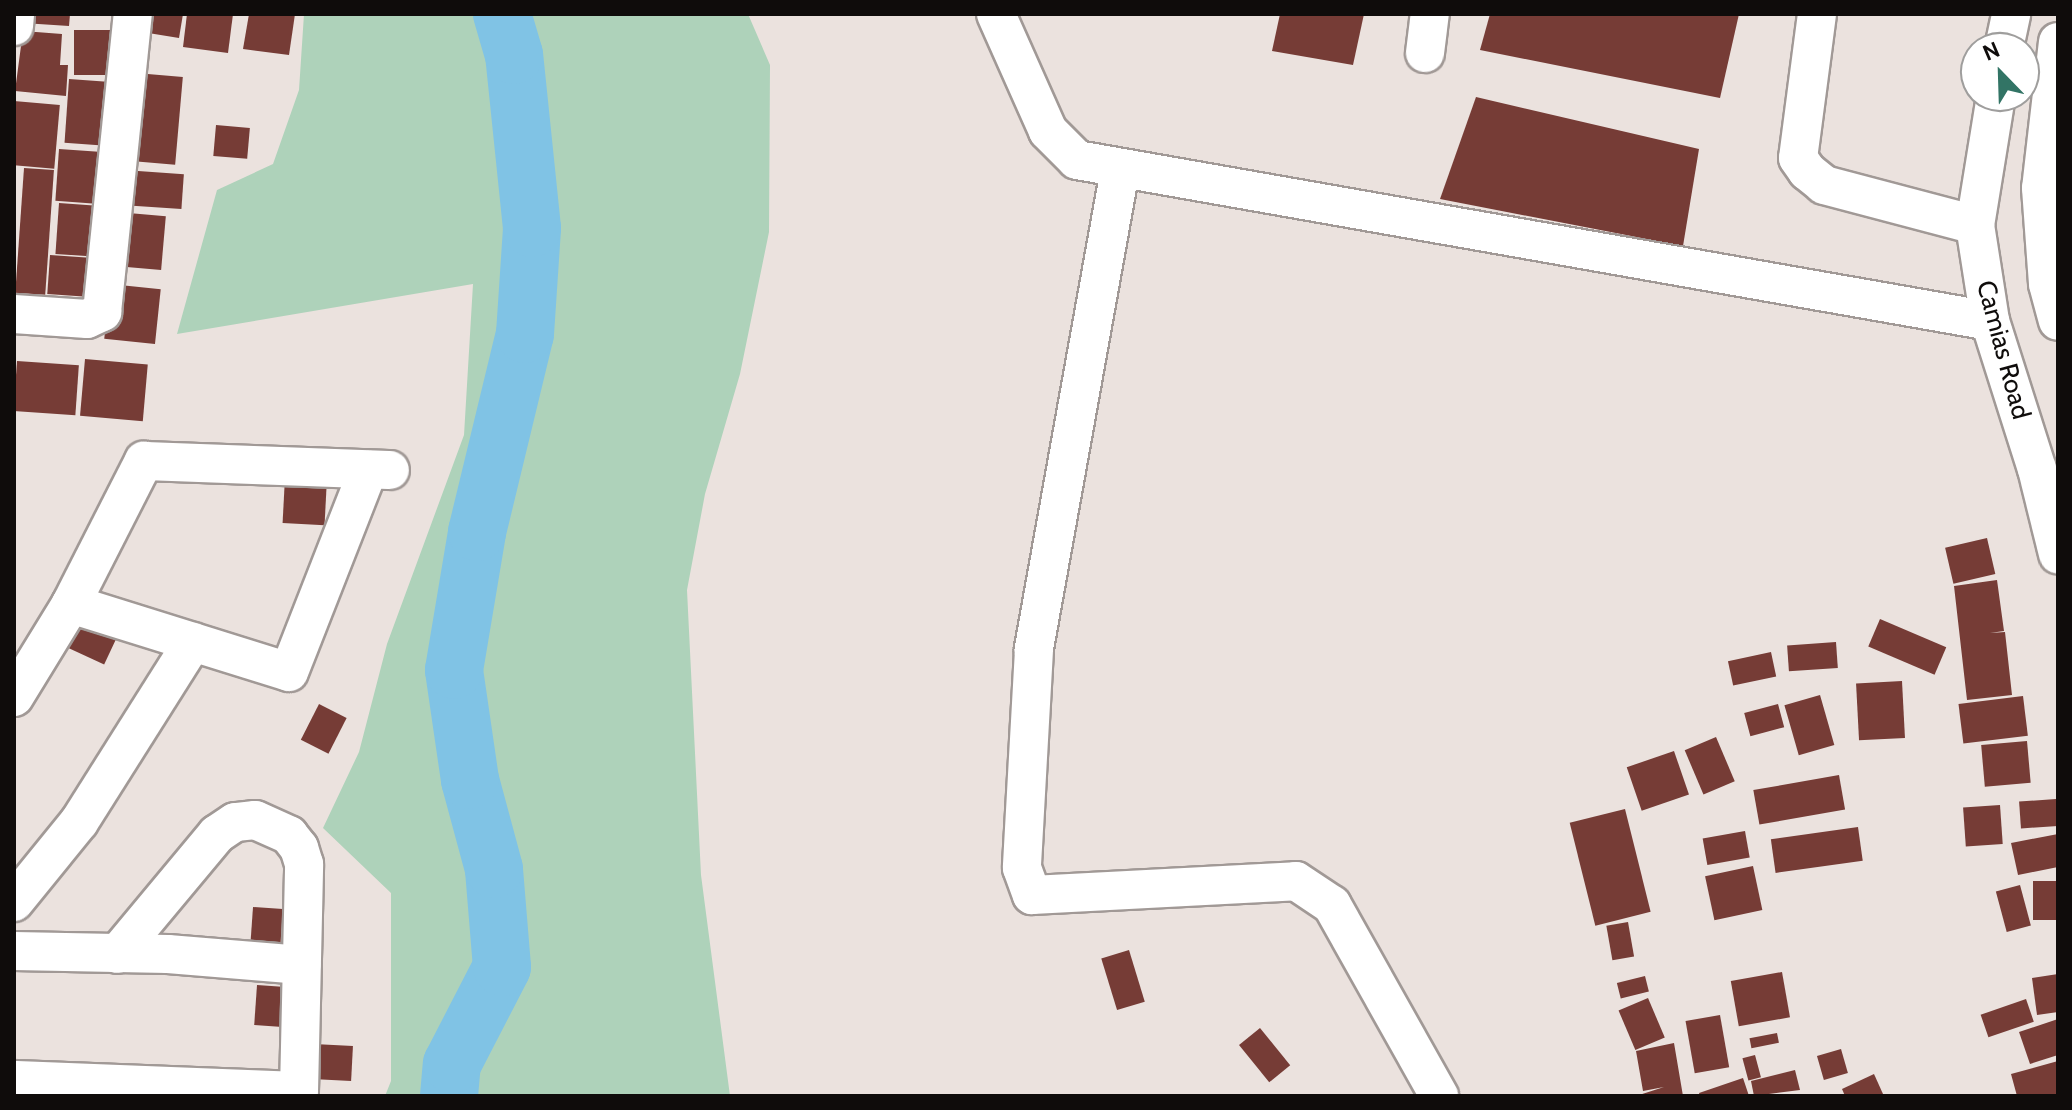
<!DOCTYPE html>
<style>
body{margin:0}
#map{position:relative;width:2072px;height:1110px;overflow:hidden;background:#ebe2de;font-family:Cabin,sans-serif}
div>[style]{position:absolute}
.green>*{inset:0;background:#aed2ba}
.river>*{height:58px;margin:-29px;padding:0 29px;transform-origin:29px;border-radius:29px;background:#80c3e5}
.building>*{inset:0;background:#763c36;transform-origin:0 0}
.roads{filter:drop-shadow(2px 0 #a19996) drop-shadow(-2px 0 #a19996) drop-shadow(0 2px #a19996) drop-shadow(0 -2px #a19996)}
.minor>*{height:38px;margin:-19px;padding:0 19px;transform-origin:19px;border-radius:19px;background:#fff}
span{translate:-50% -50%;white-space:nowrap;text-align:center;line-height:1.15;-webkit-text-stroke:8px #fff;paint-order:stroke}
.street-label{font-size:26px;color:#0f0c0b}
.frame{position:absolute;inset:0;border:16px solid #0f0c0b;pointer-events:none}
.north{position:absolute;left:1960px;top:32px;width:80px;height:80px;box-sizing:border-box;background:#fff;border:2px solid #9f9e9d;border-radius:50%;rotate:337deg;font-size:22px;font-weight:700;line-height:32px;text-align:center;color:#0f0c0b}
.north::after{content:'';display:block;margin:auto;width:28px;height:36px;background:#327465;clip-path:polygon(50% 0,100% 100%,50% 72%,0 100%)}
</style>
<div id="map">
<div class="green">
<i style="clip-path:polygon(304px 14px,748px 14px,770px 65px,769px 232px,740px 374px,705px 494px,687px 590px,701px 875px,730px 1096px,385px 1096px,391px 1081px,391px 893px,323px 828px,359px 752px,387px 644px,464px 435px,473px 284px,177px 334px,217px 190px,273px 164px,299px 90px)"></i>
</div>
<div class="river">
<i style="left:449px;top:1096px;width:32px;rotate:-85deg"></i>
<i style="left:452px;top:1064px;width:109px;rotate:-62.7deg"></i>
<i style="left:502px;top:967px;width:98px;rotate:-94.7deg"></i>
<i style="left:494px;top:869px;width:92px;rotate:-105.1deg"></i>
<i style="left:470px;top:780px;width:111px;rotate:-98.3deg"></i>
<i style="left:454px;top:670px;width:140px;rotate:-80.5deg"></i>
<i style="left:477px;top:532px;width:204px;rotate:-76.4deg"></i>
<i style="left:525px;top:334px;width:106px;rotate:-86.2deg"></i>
<i style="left:532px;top:228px;width:174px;rotate:-95.9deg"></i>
<i style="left:514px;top:55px;width:43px;rotate:-106.3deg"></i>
</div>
<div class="building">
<i style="clip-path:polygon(24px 14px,70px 14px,69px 26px,23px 23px)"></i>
<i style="clip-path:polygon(139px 14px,183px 14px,179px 38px,136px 31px)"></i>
<i style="clip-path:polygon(187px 14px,233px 14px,228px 53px,183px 47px)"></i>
<i style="clip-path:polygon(249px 14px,295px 14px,289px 55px,243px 49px)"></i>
<i style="clip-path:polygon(1280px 14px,1364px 14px,1353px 65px,1272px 51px)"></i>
<i style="clip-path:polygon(1490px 14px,1739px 14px,1720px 98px,1480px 50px)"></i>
<i style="left:74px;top:30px;width:50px;height:45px"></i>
<i style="clip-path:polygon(23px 31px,62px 34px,60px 65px,68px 65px,66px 96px,15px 91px)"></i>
<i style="left:136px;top:73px;width:47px;height:88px;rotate:5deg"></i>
<i style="left:69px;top:79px;width:52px;height:64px;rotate:4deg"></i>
<i style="clip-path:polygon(1476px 97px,1699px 149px,1683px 246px,1440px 199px)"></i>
<i style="left:14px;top:101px;width:46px;height:64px;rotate:5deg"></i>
<i style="left:216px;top:125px;width:34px;height:31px;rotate:5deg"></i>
<i style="left:59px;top:149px;width:54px;height:52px;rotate:4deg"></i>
<i style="left:24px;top:168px;width:30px;height:125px;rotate:4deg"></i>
<i style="left:124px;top:170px;width:60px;height:35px;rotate:4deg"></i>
<i style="left:59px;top:203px;width:45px;height:51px;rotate:4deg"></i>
<i style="left:117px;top:212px;width:49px;height:54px;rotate:5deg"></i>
<i style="left:50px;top:255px;width:54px;height:39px;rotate:4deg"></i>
<i style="left:110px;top:284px;width:51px;height:55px;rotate:6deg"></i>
<i style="left:85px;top:359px;width:63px;height:57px;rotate:5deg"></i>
<i style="left:17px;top:361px;width:62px;height:50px;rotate:4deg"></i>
<i style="left:285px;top:477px;width:42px;height:46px;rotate:3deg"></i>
<i style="left:1987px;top:538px;width:37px;height:43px;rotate:77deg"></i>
<i style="clip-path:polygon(1997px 580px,2004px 631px,1990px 633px,2005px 632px,2012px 695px,1967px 700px,1954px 586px)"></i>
<i style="left:1880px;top:619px;width:72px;height:30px;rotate:23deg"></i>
<i style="left:77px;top:621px;width:43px;height:28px;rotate:25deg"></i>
<i style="left:1836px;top:642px;width:26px;height:49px;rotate:86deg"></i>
<i style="left:1771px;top:652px;width:25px;height:44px;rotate:78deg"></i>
<i style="left:1902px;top:681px;width:57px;height:46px;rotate:87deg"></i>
<i style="left:1820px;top:695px;width:52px;height:37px;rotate:74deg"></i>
<i style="left:2023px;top:696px;width:40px;height:65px;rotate:83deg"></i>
<i style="left:319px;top:704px;width:31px;height:40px;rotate:27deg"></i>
<i style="left:1778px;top:704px;width:24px;height:35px;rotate:75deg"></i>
<i style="left:1716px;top:737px;width:48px;height:34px;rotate:67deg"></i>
<i style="left:2027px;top:741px;width:42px;height:46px;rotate:85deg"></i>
<i style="left:1674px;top:751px;width:46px;height:50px;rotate:71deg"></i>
<i style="left:1839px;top:775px;width:35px;height:87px;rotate:80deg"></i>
<i style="left:2056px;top:799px;width:27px;height:37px;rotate:86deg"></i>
<i style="left:2000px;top:805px;width:39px;height:37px;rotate:86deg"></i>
<i style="left:1625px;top:809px;width:106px;height:57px;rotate:76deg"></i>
<i style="left:1858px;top:827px;width:34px;height:88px;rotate:82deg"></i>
<i style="left:1745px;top:831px;width:27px;height:43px;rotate:80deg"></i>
<i style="clip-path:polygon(2058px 834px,2058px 867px,2018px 875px,2011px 843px)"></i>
<i style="left:1753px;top:866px;width:45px;height:49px;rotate:78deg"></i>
<i style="left:2058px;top:881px;width:39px;height:25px;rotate:90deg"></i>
<i style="left:2020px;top:885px;width:42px;height:25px;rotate:75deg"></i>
<i style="left:253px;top:907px;width:30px;height:39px;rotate:4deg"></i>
<i style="left:1628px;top:922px;width:35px;height:22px;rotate:80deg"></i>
<i style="left:1129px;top:950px;width:54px;height:29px;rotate:73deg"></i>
<i style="left:1782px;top:972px;width:46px;height:52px;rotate:80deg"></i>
<i style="clip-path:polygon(2058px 974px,2058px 1012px,2037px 1015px,2032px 978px)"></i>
<i style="left:1645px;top:976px;width:16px;height:29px;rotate:76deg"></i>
<i style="left:257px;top:985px;width:32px;height:40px;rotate:4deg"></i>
<i style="left:1648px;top:998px;width:43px;height:32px;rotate:67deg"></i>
<i style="left:2026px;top:999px;width:24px;height:48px;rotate:71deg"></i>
<i style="left:1720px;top:1015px;width:53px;height:35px;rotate:80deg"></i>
<i style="clip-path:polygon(2058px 1019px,2058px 1055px,2030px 1064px,2019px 1032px)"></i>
<i style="left:1260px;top:1028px;width:48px;height:27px;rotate:51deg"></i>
<i style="left:1777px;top:1033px;width:10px;height:28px;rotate:79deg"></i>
<i style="clip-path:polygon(1674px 1043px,1683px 1096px,1636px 1096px,1664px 1087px,1643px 1091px,1636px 1051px)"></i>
<i style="left:314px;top:1044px;width:39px;height:35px;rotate:3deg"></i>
<i style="left:1841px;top:1049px;width:25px;height:25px;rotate:74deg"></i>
<i style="left:1755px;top:1055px;width:23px;height:13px;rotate:75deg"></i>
<i style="clip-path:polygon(2058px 1061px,2058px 1096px,2017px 1096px,2011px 1074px)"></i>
<i style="clip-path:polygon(1795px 1070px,1800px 1090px,1754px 1096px,1751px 1081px)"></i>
<i style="clip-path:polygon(1874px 1074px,1883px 1094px,1845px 1096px,1842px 1089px)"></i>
<i style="clip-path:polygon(1743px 1078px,1749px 1096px,1700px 1096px,1699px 1093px)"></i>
</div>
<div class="roads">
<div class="minor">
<i style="left:996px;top:14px;width:128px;rotate:66deg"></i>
<i style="left:1048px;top:131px;width:41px;rotate:45deg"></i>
<i style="left:1077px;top:160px;width:927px;rotate:10deg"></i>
<i style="left:1817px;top:14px;width:145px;rotate:97.5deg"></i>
<i style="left:1798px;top:158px;width:16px;rotate:55deg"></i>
<i style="left:1807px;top:171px;width:22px;rotate:39deg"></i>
<i style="left:1824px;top:185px;width:156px;rotate:14.8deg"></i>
<i style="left:14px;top:26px;width:12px;rotate:-85deg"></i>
<i style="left:2058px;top:42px;width:147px;rotate:96.6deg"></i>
<i style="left:2041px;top:188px;width:96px;rotate:85.8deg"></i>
<i style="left:2048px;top:284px;width:38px;rotate:75deg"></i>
<i style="left:2004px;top:48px;width:35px;rotate:-78deg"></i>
<i style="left:1425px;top:53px;width:39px;rotate:-83deg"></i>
<i style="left:1996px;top:96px;width:131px;rotate:99.2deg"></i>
<i style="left:1975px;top:225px;width:97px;rotate:81.1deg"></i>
<i style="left:1990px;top:321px;width:155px;rotate:72.4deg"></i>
<i style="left:2037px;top:469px;width:88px;rotate:76.1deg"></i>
<i style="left:1120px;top:170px;width:488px;rotate:100.2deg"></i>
<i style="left:1034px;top:650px;width:218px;rotate:93.2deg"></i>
<i style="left:1022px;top:868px;width:29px;rotate:70deg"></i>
<i style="left:1032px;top:895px;width:264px;rotate:-3deg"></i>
<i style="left:1296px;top:881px;width:43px;rotate:33.7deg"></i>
<i style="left:1332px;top:905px;width:219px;rotate:60.7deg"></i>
<i style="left:14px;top:314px;width:73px;rotate:3.9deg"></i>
<i style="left:87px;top:319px;width:17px;rotate:-25deg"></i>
<i style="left:102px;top:312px;width:300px;rotate:-84.1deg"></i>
<i style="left:71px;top:604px;width:228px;rotate:17.3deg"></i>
<i style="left:289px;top:672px;width:217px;rotate:-68.6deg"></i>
<i style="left:14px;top:697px;width:109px;rotate:-58.5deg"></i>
<i style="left:71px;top:604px;width:161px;rotate:-63deg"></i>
<i style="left:144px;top:461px;width:246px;rotate:2.1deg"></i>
<i style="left:14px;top:902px;width:103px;rotate:-50.9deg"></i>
<i style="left:79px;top:822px;width:213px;rotate:-57.7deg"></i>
<i style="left:14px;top:951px;width:154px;rotate:1.1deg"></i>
<i style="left:168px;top:954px;width:134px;rotate:4.7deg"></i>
<i style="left:14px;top:1080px;width:285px;rotate:2.2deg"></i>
<i style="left:299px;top:1091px;width:227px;rotate:-88.7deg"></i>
<i style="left:304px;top:864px;width:17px;rotate:-107deg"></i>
<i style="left:299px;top:848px;width:16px;rotate:-128deg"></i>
<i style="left:289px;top:835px;width:37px;rotate:-156deg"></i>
<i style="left:255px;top:820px;width:20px;rotate:174deg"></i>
<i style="left:235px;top:822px;width:22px;rotate:146deg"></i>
<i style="left:217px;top:834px;width:156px;rotate:129.8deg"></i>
</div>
</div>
<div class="street-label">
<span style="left:2003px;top:350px;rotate:75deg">Camias Road</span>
</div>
<div class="frame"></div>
<div class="north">N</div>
</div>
